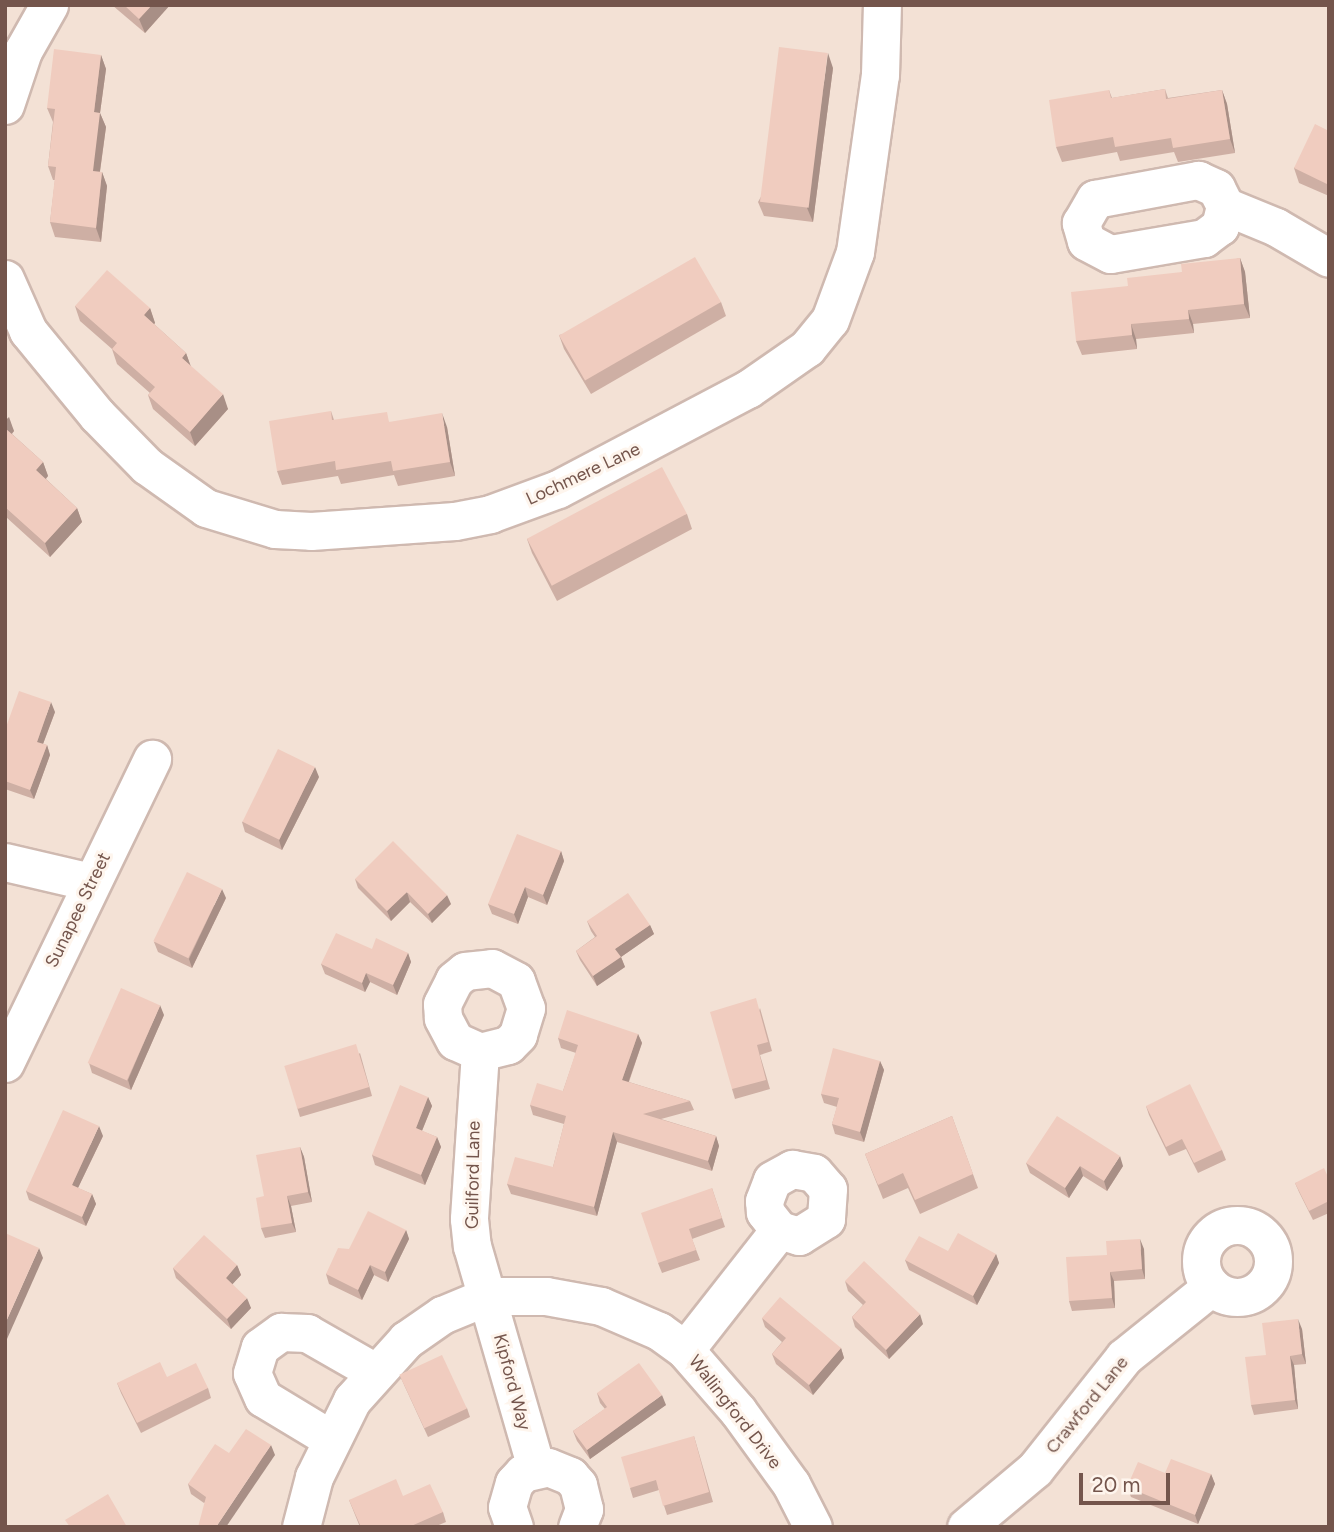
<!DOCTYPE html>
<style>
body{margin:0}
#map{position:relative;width:1334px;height:1532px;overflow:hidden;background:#fcf1e7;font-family:Figtree,sans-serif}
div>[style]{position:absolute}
.residential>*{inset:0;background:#f3e1d5;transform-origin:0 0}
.roads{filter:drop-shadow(2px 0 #cfb9b0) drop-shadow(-2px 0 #cfb9b0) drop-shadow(0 2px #cfb9b0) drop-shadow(0 -2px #cfb9b0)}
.minor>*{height:37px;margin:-18.5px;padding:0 18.5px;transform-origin:18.5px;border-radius:18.5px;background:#fff}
.minor>.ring{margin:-18.5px;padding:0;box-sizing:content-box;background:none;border:37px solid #fff;border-radius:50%}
.wall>*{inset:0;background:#ceafa4}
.shaded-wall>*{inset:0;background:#a88f86}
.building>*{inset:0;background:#f0ccbf;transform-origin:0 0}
span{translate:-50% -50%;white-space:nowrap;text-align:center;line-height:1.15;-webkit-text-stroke:6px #fef5ed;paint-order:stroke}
.street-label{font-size:18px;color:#74554c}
.frame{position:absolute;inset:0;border:7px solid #74554c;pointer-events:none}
.scale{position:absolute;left:1079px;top:1473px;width:91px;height:32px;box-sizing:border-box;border:4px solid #74554c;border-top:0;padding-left:9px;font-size:21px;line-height:24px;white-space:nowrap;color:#74554c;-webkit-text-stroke:5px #fef5ed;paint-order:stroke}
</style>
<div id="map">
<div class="residential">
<i style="left:5px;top:5px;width:1324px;height:1522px"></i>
</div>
<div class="roads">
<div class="minor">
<i style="left:5px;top:105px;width:57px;rotate:-71.6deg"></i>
<i style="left:23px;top:51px;width:53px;rotate:-60.5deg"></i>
<i style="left:1198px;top:180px;width:20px;rotate:24deg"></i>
<i style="left:1216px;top:188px;width:20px;rotate:63deg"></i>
<i style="left:1225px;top:206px;width:21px;rotate:104deg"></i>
<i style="left:1220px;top:226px;width:20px;rotate:143deg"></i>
<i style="left:1204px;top:238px;width:95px;rotate:170.3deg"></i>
<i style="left:1110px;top:254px;width:27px;rotate:-152deg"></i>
<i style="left:1086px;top:241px;width:19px;rotate:-106deg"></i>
<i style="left:1081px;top:223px;width:28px;rotate:-60deg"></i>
<i style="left:1095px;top:199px;width:105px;rotate:-10.5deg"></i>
<i style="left:1225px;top:206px;width:55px;rotate:22.4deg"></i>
<i style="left:1276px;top:227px;width:61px;rotate:30.3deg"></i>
<i style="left:5px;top:279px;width:57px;rotate:66.1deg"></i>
<i style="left:28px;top:331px;width:109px;rotate:50.6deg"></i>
<i style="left:97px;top:415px;width:71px;rotate:45.6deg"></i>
<i style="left:147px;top:466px;width:72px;rotate:35.4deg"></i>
<i style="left:206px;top:508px;width:72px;rotate:16.9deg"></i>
<i style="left:275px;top:529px;width:36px;rotate:3deg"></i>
<i style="left:311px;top:531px;width:144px;rotate:-4deg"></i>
<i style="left:455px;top:521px;width:36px;rotate:-11deg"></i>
<i style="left:490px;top:514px;width:72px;rotate:-20.2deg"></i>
<i style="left:558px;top:489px;width:215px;rotate:-27.8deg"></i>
<i style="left:748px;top:389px;width:72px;rotate:-34.8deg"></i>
<i style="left:807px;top:348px;width:36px;rotate:-51deg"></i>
<i style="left:830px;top:320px;width:72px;rotate:-69.8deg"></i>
<i style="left:855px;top:252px;width:179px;rotate:-82deg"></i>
<i style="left:880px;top:75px;width:70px;rotate:-88.4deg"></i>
<i style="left:5px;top:862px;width:88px;rotate:13.1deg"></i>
<i style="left:480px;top:1052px;width:27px;rotate:-156deg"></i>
<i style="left:455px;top:1041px;width:26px;rotate:-118deg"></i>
<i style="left:443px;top:1018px;width:14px;rotate:-94deg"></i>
<i style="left:442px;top:1004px;width:27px;rotate:-63deg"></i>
<i style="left:454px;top:980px;width:14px;rotate:-39deg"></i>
<i style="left:465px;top:971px;width:27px;rotate:-6deg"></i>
<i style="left:492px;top:968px;width:27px;rotate:28deg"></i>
<i style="left:516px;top:981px;width:29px;rotate:70deg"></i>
<i style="left:526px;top:1008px;width:28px;rotate:107deg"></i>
<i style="left:518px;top:1035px;width:14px;rotate:135deg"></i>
<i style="left:508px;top:1045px;width:29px;rotate:166deg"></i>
<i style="left:480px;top:1052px;width:167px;rotate:93.8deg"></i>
<i style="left:469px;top:1219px;width:27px;rotate:84deg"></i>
<i style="left:472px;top:1246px;width:231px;rotate:73.9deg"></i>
<i style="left:5px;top:1063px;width:338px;rotate:-64.2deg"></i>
<i class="ring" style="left:1201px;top:1225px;width:35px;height:35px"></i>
<i style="left:685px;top:1350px;width:152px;rotate:-51.9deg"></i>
<i style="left:779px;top:1230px;width:23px;rotate:-128deg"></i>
<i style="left:765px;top:1212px;width:11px;rotate:-95deg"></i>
<i style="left:764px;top:1201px;width:22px;rotate:-69deg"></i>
<i style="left:772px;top:1180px;width:23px;rotate:-29deg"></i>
<i style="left:792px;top:1169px;width:22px;rotate:10deg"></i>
<i style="left:814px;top:1173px;width:21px;rotate:49deg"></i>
<i style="left:828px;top:1189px;width:30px;rotate:94deg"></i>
<i style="left:826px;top:1219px;width:32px;rotate:148deg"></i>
<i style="left:799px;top:1236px;width:21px;rotate:-163deg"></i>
<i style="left:331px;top:1439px;width:79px;rotate:-148.9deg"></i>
<i style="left:263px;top:1398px;width:27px;rotate:-114deg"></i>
<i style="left:252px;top:1373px;width:27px;rotate:-73deg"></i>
<i style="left:260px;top:1347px;width:26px;rotate:-36deg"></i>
<i style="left:281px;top:1332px;width:26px;rotate:2deg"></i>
<i style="left:307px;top:1333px;width:78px;rotate:29.8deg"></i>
<i style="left:301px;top:1527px;width:52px;rotate:-75.4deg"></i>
<i style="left:314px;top:1477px;width:86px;rotate:-63.7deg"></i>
<i style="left:352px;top:1400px;width:81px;rotate:-48deg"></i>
<i style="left:406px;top:1340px;width:44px;rotate:-34.8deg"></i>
<i style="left:442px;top:1315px;width:50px;rotate:-22.4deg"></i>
<i style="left:488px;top:1296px;width:58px"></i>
<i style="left:546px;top:1296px;width:56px;rotate:10.3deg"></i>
<i style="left:601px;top:1306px;width:63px;rotate:23.3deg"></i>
<i style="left:659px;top:1331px;width:32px;rotate:36deg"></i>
<i style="left:685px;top:1350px;width:81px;rotate:49deg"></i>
<i style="left:738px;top:1411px;width:90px;rotate:54deg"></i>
<i style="left:791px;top:1484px;width:48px;rotate:62.9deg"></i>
<i style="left:514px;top:1527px;width:21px;rotate:-109deg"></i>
<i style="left:507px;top:1507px;width:25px;rotate:-74deg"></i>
<i style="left:514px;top:1483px;width:13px;rotate:-48deg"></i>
<i style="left:523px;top:1473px;width:26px;rotate:-13deg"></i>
<i style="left:548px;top:1467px;width:24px;rotate:22deg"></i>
<i style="left:570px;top:1476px;width:12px;rotate:48deg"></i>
<i style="left:578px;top:1485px;width:25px;rotate:76deg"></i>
<i style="left:584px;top:1509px;width:19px;rotate:111deg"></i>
<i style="left:966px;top:1527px;width:90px;rotate:-40deg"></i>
<i style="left:1035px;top:1469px;width:143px;rotate:-51.5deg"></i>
<i style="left:1124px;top:1357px;width:112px;rotate:-38.8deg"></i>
</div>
</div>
<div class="wall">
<i style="clip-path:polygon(112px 5px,170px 5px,145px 33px)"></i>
<i style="clip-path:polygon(101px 55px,106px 69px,100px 113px,106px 127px,100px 172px,102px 172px,107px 186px,101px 242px,55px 237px,50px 222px,55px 180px,53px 180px,48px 166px,53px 122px,47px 108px)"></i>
<i style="clip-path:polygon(833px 68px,813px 222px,764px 216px,758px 202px)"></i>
<i style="clip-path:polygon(1165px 89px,1168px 98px,1222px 90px,1227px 104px,1235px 153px,1178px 162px,1174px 152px,1120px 161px,1117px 152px,1062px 162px,1056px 147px,1109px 90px,1112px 98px)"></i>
<i style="clip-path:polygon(1329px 131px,1329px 196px,1299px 183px,1294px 168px)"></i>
<i style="clip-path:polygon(1240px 258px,1245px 272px,1250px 318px,1193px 324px,1194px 333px,1136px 339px,1137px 349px,1082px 355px,1076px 341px,1128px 286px)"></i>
<i style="clip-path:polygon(721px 302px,726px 316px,591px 394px,564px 349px,559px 335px)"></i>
<i style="clip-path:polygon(75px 306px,150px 308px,155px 323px,154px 324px,186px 353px,191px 367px,228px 409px,195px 446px,153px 409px,148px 395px,150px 393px,117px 364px,112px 349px,80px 321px)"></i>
<i style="clip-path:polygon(331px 411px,334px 420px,391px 422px,447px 427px,455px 476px,398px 486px,394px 475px,341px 484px,338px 476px,282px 485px,277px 471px)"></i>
<i style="clip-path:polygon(5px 414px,14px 431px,12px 434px,43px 462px,48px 476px,46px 479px,77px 508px,82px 522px,50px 557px,6px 517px,5px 515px)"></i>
<i style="clip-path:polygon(687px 514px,692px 529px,557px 601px,532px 553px,527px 539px)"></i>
<i style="clip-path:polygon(55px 712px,43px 744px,47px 745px,50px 755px,34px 799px,5px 789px,5px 730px)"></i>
<i style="clip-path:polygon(319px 777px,282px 850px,245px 832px,242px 822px)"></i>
<i style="clip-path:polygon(561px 851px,564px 861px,547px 905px,528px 897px,518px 924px,492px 914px,488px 904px)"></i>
<i style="clip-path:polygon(355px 879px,451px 904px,432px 923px,410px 902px,391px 921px,358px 888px)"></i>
<i style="clip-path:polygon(226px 898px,192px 968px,158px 952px,154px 942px)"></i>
<i style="clip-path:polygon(587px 921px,650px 925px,654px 934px,621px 957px,625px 967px,597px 986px,580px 960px,576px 951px,595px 937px,591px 931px)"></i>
<i style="clip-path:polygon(372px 949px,408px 953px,411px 962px,397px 995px,370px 982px,365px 992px,325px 974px,321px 964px)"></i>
<i style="clip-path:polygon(760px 1008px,772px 1051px,760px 1055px,770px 1089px,735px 1099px,732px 1089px)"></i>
<i style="clip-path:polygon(164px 1015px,131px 1090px,92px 1073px,89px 1063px)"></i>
<i style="clip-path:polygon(638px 1034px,642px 1043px,629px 1082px,690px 1101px,694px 1110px,661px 1119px,716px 1136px,719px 1146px,712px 1171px,617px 1142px,597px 1216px,511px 1194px,507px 1184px,553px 1167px,564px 1124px,533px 1115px,530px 1105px,563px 1091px,576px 1053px,561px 1048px,558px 1038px)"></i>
<i style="clip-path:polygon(360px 1053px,372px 1096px,300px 1117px,297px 1107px)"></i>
<i style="clip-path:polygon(880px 1061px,884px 1070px,864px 1142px,835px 1134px,832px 1124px,837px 1107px,824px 1103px,821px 1094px)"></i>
<i style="clip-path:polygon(428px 1097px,432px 1106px,422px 1131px,437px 1137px,441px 1147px,425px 1185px,375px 1165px,372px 1155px)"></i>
<i style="clip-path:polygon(1146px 1106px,1222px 1150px,1226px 1160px,1198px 1173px,1186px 1149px,1169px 1156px,1149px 1115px)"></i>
<i style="clip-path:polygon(952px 1116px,978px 1188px,920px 1214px,908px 1188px,883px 1199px,865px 1154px)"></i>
<i style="clip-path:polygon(103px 1136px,78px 1188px,92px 1194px,96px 1204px,86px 1226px,29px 1200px,26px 1191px)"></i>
<i style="clip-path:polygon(300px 1147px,304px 1157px,312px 1202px,291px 1206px,296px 1232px,265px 1238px,261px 1228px,264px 1196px)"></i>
<i style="clip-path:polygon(1026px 1163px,1123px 1166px,1107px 1191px,1083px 1176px,1069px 1198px,1030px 1173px)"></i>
<i style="clip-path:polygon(1329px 1176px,1329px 1213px,1313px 1220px,1299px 1192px,1295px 1183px)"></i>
<i style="clip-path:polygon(712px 1188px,725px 1227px,692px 1239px,700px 1260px,662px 1273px,658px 1263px)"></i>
<i style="clip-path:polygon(406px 1230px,409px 1239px,388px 1282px,374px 1275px,362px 1300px,329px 1284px,326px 1274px,349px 1249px)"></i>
<i style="clip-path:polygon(1144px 1249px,1145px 1279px,1114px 1281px,1115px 1308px,1072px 1311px,1069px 1301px,1107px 1255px)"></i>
<i style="clip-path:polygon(948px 1251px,996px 1254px,999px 1263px,977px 1305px,909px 1270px,905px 1260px)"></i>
<i style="clip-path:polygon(237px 1265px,241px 1275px,232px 1284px,251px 1308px,231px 1329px,176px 1278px,173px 1268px)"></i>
<i style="clip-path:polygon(845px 1281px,923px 1324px,889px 1359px,855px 1327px,852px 1317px,863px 1305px,848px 1291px)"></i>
<i style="clip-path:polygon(762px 1318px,841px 1348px,844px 1358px,813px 1395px,776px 1364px,772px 1354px,782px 1342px,765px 1327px)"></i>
<i style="clip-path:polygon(1302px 1329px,1306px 1364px,1294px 1365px,1298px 1409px,1254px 1415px,1251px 1405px,1266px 1355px)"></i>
<i style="clip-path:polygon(400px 1376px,467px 1408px,470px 1417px,428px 1437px)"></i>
<i style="clip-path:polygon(167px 1377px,208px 1388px,211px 1398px,141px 1433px,121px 1393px,117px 1383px)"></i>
<i style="clip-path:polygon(597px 1393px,666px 1405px,590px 1459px,577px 1441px,573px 1431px,605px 1409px,600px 1403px)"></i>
<i style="clip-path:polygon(694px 1436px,713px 1502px,667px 1515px,659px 1490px,633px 1498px,630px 1488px)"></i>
<i style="clip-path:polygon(229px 1453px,275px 1455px,204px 1503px,191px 1494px,188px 1484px)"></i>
<i style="clip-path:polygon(1165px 1473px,1211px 1474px,1215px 1484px,1198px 1524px,1131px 1497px,1127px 1487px)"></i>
<i style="clip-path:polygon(403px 1496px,443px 1512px,446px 1522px,434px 1527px,360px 1527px,349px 1500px)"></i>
</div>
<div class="shaded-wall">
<i style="clip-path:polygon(152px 5px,170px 5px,145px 33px,139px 19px)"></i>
<i style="clip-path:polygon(828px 53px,833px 68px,813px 222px,807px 208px)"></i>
<i style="clip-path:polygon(101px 55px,106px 69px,100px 113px,106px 127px,98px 185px,93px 171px,94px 112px)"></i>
<i style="clip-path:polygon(1222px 90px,1227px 104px,1235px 153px,1230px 139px)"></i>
<i style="clip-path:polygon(102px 172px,107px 186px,101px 242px,96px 228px)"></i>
<i style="clip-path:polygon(1240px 258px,1245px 272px,1250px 318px,1244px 304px)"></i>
<i style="clip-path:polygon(150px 308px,155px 323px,149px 330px,144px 315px)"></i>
<i style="clip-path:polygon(1188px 310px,1193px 324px,1194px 333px,1189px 319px)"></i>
<i style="clip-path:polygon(1131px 324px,1136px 339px,1137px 349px,1132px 335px)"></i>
<i style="clip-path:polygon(186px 353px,191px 367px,182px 358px)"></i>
<i style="clip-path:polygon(223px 394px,228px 409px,195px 446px,190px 432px)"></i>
<i style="clip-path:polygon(442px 413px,447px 427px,455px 476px,450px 462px)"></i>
<i style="clip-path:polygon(9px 417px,14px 431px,7px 439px,5px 434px,5px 421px)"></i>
<i style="clip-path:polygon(43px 462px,48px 476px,41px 484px,36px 470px)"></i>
<i style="clip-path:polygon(77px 508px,82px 522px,50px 557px,45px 543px)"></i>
<i style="clip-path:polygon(51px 702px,55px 712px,40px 752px,37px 742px)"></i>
<i style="clip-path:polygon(47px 745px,50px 755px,34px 799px,30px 790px)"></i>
<i style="clip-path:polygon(315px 767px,319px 777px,282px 850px,279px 840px)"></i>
<i style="clip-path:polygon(561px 851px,564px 861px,547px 905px,543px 895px)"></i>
<i style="clip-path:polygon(525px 887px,528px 897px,518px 924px,514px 914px)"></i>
<i style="clip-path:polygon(222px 889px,226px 898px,192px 968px,189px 959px)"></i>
<i style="clip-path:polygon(407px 892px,410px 902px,391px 921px,387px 911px)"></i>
<i style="clip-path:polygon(447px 895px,451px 904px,432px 923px,428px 914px)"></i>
<i style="clip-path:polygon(650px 925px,654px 934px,621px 957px,625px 967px,597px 986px,593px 976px,615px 949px)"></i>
<i style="clip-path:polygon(408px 953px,411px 962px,397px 995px,393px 985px)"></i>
<i style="clip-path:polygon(366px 973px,370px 982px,365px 992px,362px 983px)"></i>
<i style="clip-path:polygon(160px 1005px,164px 1015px,131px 1090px,128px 1080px)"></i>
<i style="clip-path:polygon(638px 1034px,642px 1043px,626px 1089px,622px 1080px)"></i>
<i style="clip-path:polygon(880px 1061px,884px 1070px,864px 1142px,860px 1132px)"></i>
<i style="clip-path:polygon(428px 1097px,432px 1106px,419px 1138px,416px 1128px)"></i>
<i style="clip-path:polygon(99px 1126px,103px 1136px,75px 1194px,72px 1185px)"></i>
<i style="clip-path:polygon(613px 1132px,617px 1142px,597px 1216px,594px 1207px)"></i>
<i style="clip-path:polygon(716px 1136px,719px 1146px,712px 1171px,708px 1161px)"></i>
<i style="clip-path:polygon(437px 1137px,441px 1147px,425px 1185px,421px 1175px)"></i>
<i style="clip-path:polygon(300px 1147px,304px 1157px,312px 1202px,308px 1192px)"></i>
<i style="clip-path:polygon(1120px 1156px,1123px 1166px,1107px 1191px,1104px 1181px)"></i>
<i style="clip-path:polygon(1080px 1166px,1083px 1176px,1069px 1198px,1065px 1188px)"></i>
<i style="clip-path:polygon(92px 1194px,96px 1204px,86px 1226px,82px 1217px)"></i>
<i style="clip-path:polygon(287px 1196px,291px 1206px,296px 1232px,292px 1223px)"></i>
<i style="clip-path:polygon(406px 1230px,409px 1239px,388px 1282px,385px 1272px)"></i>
<i style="clip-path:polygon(1140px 1239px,1144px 1249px,1145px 1279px,1142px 1269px)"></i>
<i style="clip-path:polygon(39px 1248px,43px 1258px,7px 1339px,5px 1335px,5px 1324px)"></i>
<i style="clip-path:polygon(996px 1254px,999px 1263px,977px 1305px,973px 1296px)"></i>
<i style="clip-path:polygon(237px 1265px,241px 1275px,229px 1288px,226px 1278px)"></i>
<i style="clip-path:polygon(370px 1265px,374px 1275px,362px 1300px,358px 1290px)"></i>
<i style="clip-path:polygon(1110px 1272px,1114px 1281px,1115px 1308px,1112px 1298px)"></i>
<i style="clip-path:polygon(247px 1298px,251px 1308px,231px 1329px,227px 1319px)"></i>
<i style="clip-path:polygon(920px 1314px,923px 1324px,889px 1359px,886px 1350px)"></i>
<i style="clip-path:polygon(1298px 1319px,1302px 1329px,1306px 1364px,1302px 1354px)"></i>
<i style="clip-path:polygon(841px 1348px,844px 1358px,813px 1395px,809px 1385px)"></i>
<i style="clip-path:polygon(1290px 1356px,1294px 1365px,1298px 1409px,1295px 1400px)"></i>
<i style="clip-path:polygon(662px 1395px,666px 1405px,590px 1459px,587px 1450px)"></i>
<i style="clip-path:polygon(271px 1445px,275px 1455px,226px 1527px,216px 1527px)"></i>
<i style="clip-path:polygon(1211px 1474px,1215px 1484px,1198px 1524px,1195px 1515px)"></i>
</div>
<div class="building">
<i style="clip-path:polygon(124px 5px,152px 5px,139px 19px)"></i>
<i style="left:779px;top:47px;width:49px;height:156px;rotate:7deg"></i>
<i style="clip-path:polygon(54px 49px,101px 55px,94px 112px,100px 113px,93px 171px,102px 172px,96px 228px,50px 222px,56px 167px,48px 166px,55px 109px,47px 108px)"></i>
<i style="clip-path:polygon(1165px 89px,1166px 99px,1222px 90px,1230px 139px,1173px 148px,1171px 138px,1115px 147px,1113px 137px,1056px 147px,1049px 100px,1109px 90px,1111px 98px)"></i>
<i style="clip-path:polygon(1315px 124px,1329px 131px,1329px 185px,1294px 168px)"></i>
<i style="left:695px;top:257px;width:52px;height:157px;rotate:60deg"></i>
<i style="clip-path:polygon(1240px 258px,1244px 304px,1188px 310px,1189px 319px,1131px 324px,1132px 335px,1076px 341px,1071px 292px,1128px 286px,1127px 278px,1182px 272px,1181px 264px)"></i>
<i style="clip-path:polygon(107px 270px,150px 308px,144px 315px,186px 353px,182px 358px,223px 394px,190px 432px,148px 395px,155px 387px,112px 349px,117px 343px,75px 306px)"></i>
<i style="clip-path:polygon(331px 411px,332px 420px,387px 412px,389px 422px,442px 413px,450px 462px,393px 471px,391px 461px,336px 470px,335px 461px,277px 471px,269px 421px)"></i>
<i style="clip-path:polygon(5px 428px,43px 462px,36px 470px,77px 508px,45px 543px,5px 507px)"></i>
<i style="left:662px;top:467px;width:53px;height:153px;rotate:62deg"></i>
<i style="clip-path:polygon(19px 691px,51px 702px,37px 742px,47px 745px,30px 790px,5px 781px,5px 730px)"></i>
<i style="left:278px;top:749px;width:41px;height:81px;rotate:26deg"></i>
<i style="clip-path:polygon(517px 834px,561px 851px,543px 895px,525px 887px,514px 914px,488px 904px)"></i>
<i style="clip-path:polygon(393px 841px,447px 895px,428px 914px,407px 892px,387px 911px,355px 879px)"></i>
<i style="left:187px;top:872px;width:39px;height:77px;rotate:26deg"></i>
<i style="clip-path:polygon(628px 893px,650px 925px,615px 949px,621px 957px,593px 976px,576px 951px,597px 936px,587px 921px)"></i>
<i style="clip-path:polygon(336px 933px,372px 949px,376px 938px,408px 953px,393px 985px,366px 973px,362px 983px,321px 964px)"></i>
<i style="left:121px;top:988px;width:43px;height:82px;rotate:24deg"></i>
<i style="clip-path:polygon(756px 998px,768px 1042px,757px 1045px,766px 1080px,732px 1089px,710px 1012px)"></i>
<i style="clip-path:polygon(567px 1010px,638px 1034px,622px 1080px,690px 1101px,643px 1114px,716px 1136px,708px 1161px,613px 1132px,594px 1207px,507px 1184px,515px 1157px,553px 1167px,566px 1116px,530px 1105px,537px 1083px,563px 1091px,578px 1045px,558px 1038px)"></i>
<i style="left:356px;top:1044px;width:45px;height:75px;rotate:73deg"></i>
<i style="clip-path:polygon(833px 1048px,880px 1061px,860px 1132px,832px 1124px,839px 1098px,821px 1094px)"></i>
<i style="clip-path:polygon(1190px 1084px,1222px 1150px,1194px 1163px,1182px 1139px,1166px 1147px,1146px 1106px)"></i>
<i style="clip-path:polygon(400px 1085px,428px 1097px,416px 1128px,437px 1137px,421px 1175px,372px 1155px)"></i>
<i style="clip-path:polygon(63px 1110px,99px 1126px,72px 1185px,92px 1194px,82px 1217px,26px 1191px)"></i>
<i style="clip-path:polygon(952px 1116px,973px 1174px,915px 1200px,903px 1173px,878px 1185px,865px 1154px)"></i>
<i style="clip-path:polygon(1057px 1116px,1120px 1156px,1104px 1181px,1080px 1166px,1065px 1188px,1026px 1163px)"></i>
<i style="clip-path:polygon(300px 1147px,308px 1192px,287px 1196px,292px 1223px,261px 1228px,256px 1198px,264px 1196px,256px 1155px)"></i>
<i style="clip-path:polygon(1324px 1168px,1328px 1177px,1329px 1176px,1329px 1201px,1309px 1211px,1295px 1183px)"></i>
<i style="clip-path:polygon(712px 1188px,722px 1218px,689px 1229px,696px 1250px,658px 1263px,641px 1213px)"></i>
<i style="clip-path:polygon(368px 1211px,406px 1230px,385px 1272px,370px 1265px,358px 1290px,326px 1274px,338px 1248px,349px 1249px)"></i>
<i style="clip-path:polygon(5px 1233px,39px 1248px,5px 1324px)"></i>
<i style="clip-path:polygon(958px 1233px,996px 1254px,973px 1296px,905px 1260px,919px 1236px,948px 1251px)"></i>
<i style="clip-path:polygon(204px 1235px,237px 1265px,226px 1278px,247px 1298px,227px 1319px,173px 1268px)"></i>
<i style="clip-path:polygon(1140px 1239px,1142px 1269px,1110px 1272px,1112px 1298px,1069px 1301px,1066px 1257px,1107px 1255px,1106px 1241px)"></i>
<i style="clip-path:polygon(864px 1261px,920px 1314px,886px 1350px,852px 1317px,866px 1302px,845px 1281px)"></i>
<i style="clip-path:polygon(780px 1297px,841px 1348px,809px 1385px,772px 1354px,786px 1338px,762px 1318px)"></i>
<i style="clip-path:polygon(1298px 1319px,1302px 1354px,1290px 1356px,1295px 1400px,1251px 1405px,1245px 1357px,1266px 1355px,1262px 1323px)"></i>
<i style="left:442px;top:1355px;width:59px;height:47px;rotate:65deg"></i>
<i style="clip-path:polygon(160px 1362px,167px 1377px,196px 1363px,208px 1388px,137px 1423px,117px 1383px)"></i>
<i style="clip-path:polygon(639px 1363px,662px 1395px,587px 1450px,573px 1431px,607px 1407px,597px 1393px)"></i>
<i style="clip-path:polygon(246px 1429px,271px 1445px,216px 1527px,198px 1527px,206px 1497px,188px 1484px,215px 1444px,229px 1453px)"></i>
<i style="clip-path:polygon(694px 1436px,709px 1492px,663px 1506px,656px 1480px,630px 1488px,621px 1457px)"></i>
<i style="clip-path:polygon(1171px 1459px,1211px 1474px,1195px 1515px,1127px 1487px,1138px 1462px,1165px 1473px)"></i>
<i style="clip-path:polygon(396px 1479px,403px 1496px,430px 1484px,443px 1512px,409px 1527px,361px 1527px,349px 1500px)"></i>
<i style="clip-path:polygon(108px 1494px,127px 1527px,70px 1527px,65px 1520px)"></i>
</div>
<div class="street-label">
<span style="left:583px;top:474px;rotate:-25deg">Lochmere Lane</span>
<span style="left:78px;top:910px;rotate:-64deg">Sunapee Street</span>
<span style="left:473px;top:1175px;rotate:-89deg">Guilford Lane</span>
<span style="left:512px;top:1382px;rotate:75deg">Kipford Way</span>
<span style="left:1087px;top:1405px;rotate:-51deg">Crawford Lane</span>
<span style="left:735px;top:1412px;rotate:52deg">Wallingford Drive</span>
</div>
<div class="frame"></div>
<div class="scale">20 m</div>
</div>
